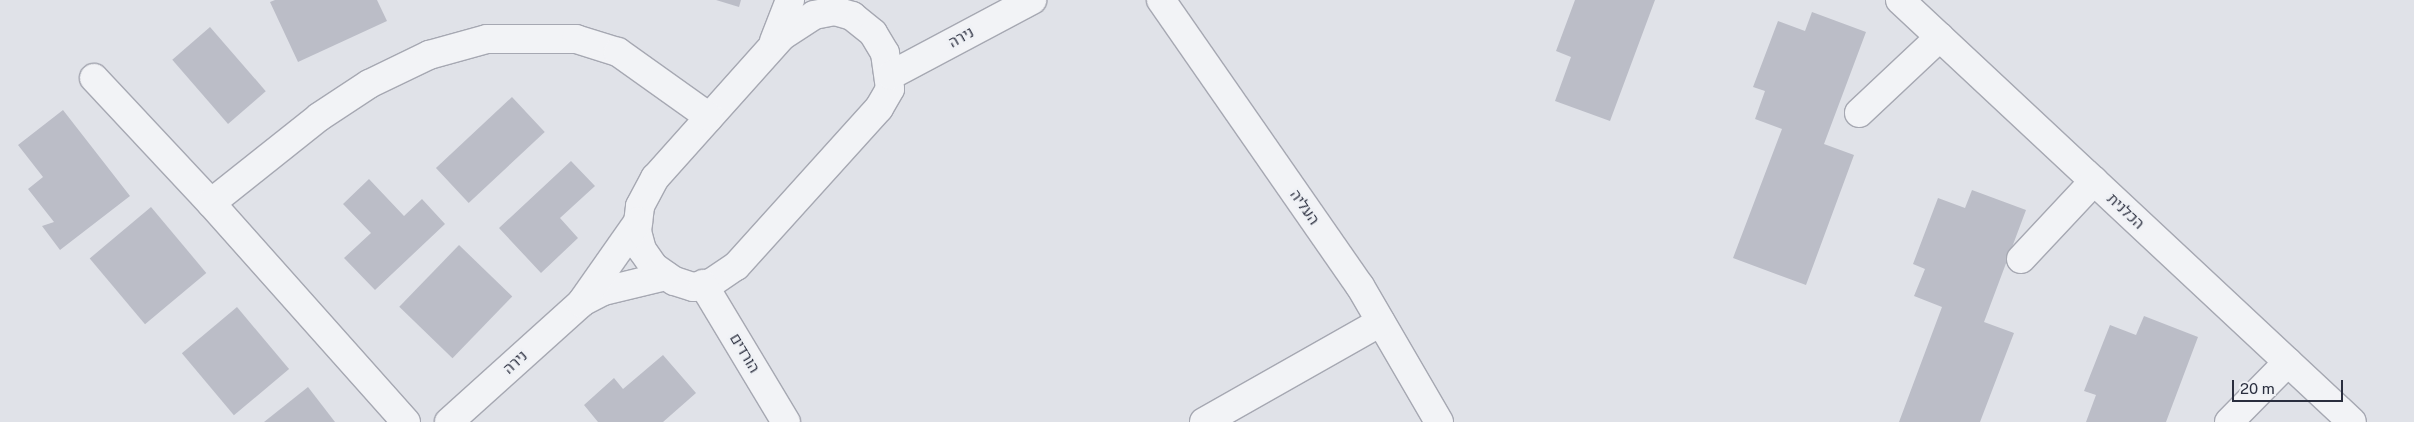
<!DOCTYPE html>
<meta charset="utf-8">
<style>
body{margin:0}
#map{position:relative;width:2414px;height:422px;overflow:hidden;background:#e0e2e8;font-family:"Public Sans",Heebo,sans-serif}
div>[style]{position:absolute}
.building>*{inset:0;background:#bbbdc7;transform-origin:0 0}
.roads{filter:drop-shadow(1px 0 #a6a8b2) drop-shadow(-1px 0 #a6a8b2) drop-shadow(0 1px #a6a8b2) drop-shadow(0 -1px #a6a8b2)}
.minor>*{height:28px;margin:-14px;padding:0 14px;transform-origin:14px;border-radius:14px;background:#f2f3f6}
span{translate:-50% -50%;white-space:nowrap;text-align:center;line-height:1.15;-webkit-text-stroke:5px #eff1f5;paint-order:stroke}
.street-label{font-size:15px;color:#2a2e3e}
.scale{position:absolute;left:2232px;top:380px;width:111px;height:22px;box-sizing:border-box;border:2px solid #2a2e3e;border-top:0;padding-left:6px;font-size:15px;line-height:18px;white-space:nowrap;color:#2a2e3e;-webkit-text-stroke:4px #eff1f5;paint-order:stroke}
</style>
<div id="map">
<div class="building">
<i style="clip-path:polygon(275px 0,377px 0,387px 21px,298px 62px,270px 2px)"></i>
<i style="clip-path:polygon(716px 0,741px 0,739px 7px)"></i>
<i style="clip-path:polygon(1575px 0,1655px 0,1610px 121px,1555px 101px,1571px 57px,1556px 51px)"></i>
<i style="clip-path:polygon(1812px 12px,1866px 32px,1824px 144px,1854px 155px,1806px 285px,1733px 258px,1782px 129px,1755px 119px,1765px 91px,1753px 87px,1778px 21px,1805px 31px)"></i>
<i style="left:210px;top:27px;width:85px;height:50px;rotate:49deg"></i>
<i style="left:512px;top:97px;width:48px;height:104px;rotate:47deg"></i>
<i style="clip-path:polygon(63px 110px,130px 196px,60px 250px,42px 226px,54px 222px,28px 189px,43px 177px,18px 145px)"></i>
<i style="clip-path:polygon(571px 161px,595px 186px,560px 218px,578px 238px,541px 273px,499px 228px)"></i>
<i style="clip-path:polygon(369px 179px,404px 216px,422px 199px,445px 224px,375px 290px,344px 258px,371px 233px,343px 204px)"></i>
<i style="clip-path:polygon(1972px 190px,2026px 210px,1984px 322px,2014px 333px,1980px 422px,1899px 422px,1942px 307px,1914px 296px,1925px 269px,1913px 264px,1938px 198px,1965px 208px)"></i>
<i style="left:151px;top:207px;width:86px;height:80px;rotate:50deg"></i>
<i style="left:459px;top:245px;width:74px;height:86px;rotate:44deg"></i>
<i style="left:237px;top:307px;width:81px;height:72px;rotate:50deg"></i>
<i style="clip-path:polygon(2144px 316px,2198px 337px,2166px 422px,2086px 422px,2096px 395px,2084px 391px,2110px 325px,2136px 335px)"></i>
<i style="clip-path:polygon(663px 355px,696px 393px,663px 422px,598px 422px,584px 405px,614px 378px,623px 389px)"></i>
<i style="clip-path:polygon(308px 387px,335px 422px,264px 422px)"></i>
</div>
<div class="roads">
<div class="minor">
<i style="left:1161px;top:0;width:348px;rotate:55.2deg"></i>
<i style="left:1360px;top:286px;width:157px;rotate:59.8deg"></i>
<i style="left:1900px;top:0;width:618px;rotate:43.03deg"></i>
<i style="left:835px;top:11px;width:18px;rotate:16deg"></i>
<i style="left:852px;top:16px;width:27px;rotate:39deg"></i>
<i style="left:873px;top:33px;width:23px;rotate:59deg"></i>
<i style="left:885px;top:53px;width:36px;rotate:82deg"></i>
<i style="left:890px;top:89px;width:22px;rotate:120deg"></i>
<i style="left:879px;top:108px;width:213px;rotate:132.1deg"></i>
<i style="left:736px;top:266px;width:30px;rotate:146deg"></i>
<i style="left:711px;top:283px;width:18px;rotate:167deg"></i>
<i style="left:693px;top:287px;width:20px;rotate:-162deg"></i>
<i style="left:674px;top:281px;width:24px;rotate:-145deg"></i>
<i style="left:654px;top:267px;width:21px;rotate:-125deg"></i>
<i style="left:642px;top:250px;width:20px;rotate:-105deg"></i>
<i style="left:637px;top:231px;width:25px;rotate:-83deg"></i>
<i style="left:640px;top:206px;width:32px;rotate:-62deg"></i>
<i style="left:655px;top:178px;width:191px;rotate:-48.2deg"></i>
<i style="left:782px;top:36px;width:38px;rotate:-33deg"></i>
<i style="left:814px;top:15px;width:21px;rotate:-11deg"></i>
<i style="left:774px;top:41px;width:44px;rotate:-68.7deg"></i>
<i style="left:891px;top:75px;width:160px;rotate:-28deg"></i>
<i style="left:94px;top:78px;width:171px;rotate:46.9deg"></i>
<i style="left:1859px;top:113px;width:111px;rotate:-43.2deg"></i>
<i style="left:2021px;top:259px;width:107px;rotate:-46.9deg"></i>
<i style="left:703px;top:284px;width:161px;rotate:59deg"></i>
<i style="left:582px;top:302px;width:25px;rotate:-27deg"></i>
<i style="left:604px;top:291px;width:64px;rotate:-13.6deg"></i>
<i style="left:406px;top:422px;width:293px;rotate:-131.7deg"></i>
<i style="left:211px;top:203px;width:138px;rotate:-38.5deg"></i>
<i style="left:319px;top:117px;width:60px;rotate:-33.4deg"></i>
<i style="left:369px;top:84px;width:67px;rotate:-25.8deg"></i>
<i style="left:429px;top:55px;width:60px;rotate:-15.4deg"></i>
<i style="left:487px;top:39px;width:89px"></i>
<i style="left:576px;top:39px;width:44px;rotate:17.2deg"></i>
<i style="left:618px;top:52px;width:112px;rotate:35.5deg"></i>
<i style="left:449px;top:422px;width:178px;rotate:-42deg"></i>
<i style="left:581px;top:303px;width:99px;rotate:-54.9deg"></i>
<i style="left:1204px;top:422px;width:203px;rotate:-29.5deg"></i>
<i style="left:2229px;top:422px;width:84px;rotate:-45.5deg"></i>
</div>
</div>
<div class="street-label">
<span style="left:961px;top:37px;rotate:-29deg">נירה</span>
<span style="left:1305px;top:207px;rotate:55deg">העליה</span>
<span style="left:2126px;top:211px;rotate:43deg">הכלנית</span>
<span style="left:745px;top:353px;rotate:59deg">הורדים</span>
<span style="left:515px;top:362px;rotate:-42deg">נירה</span>
</div>
<div class="scale">20 m</div>
</div>
